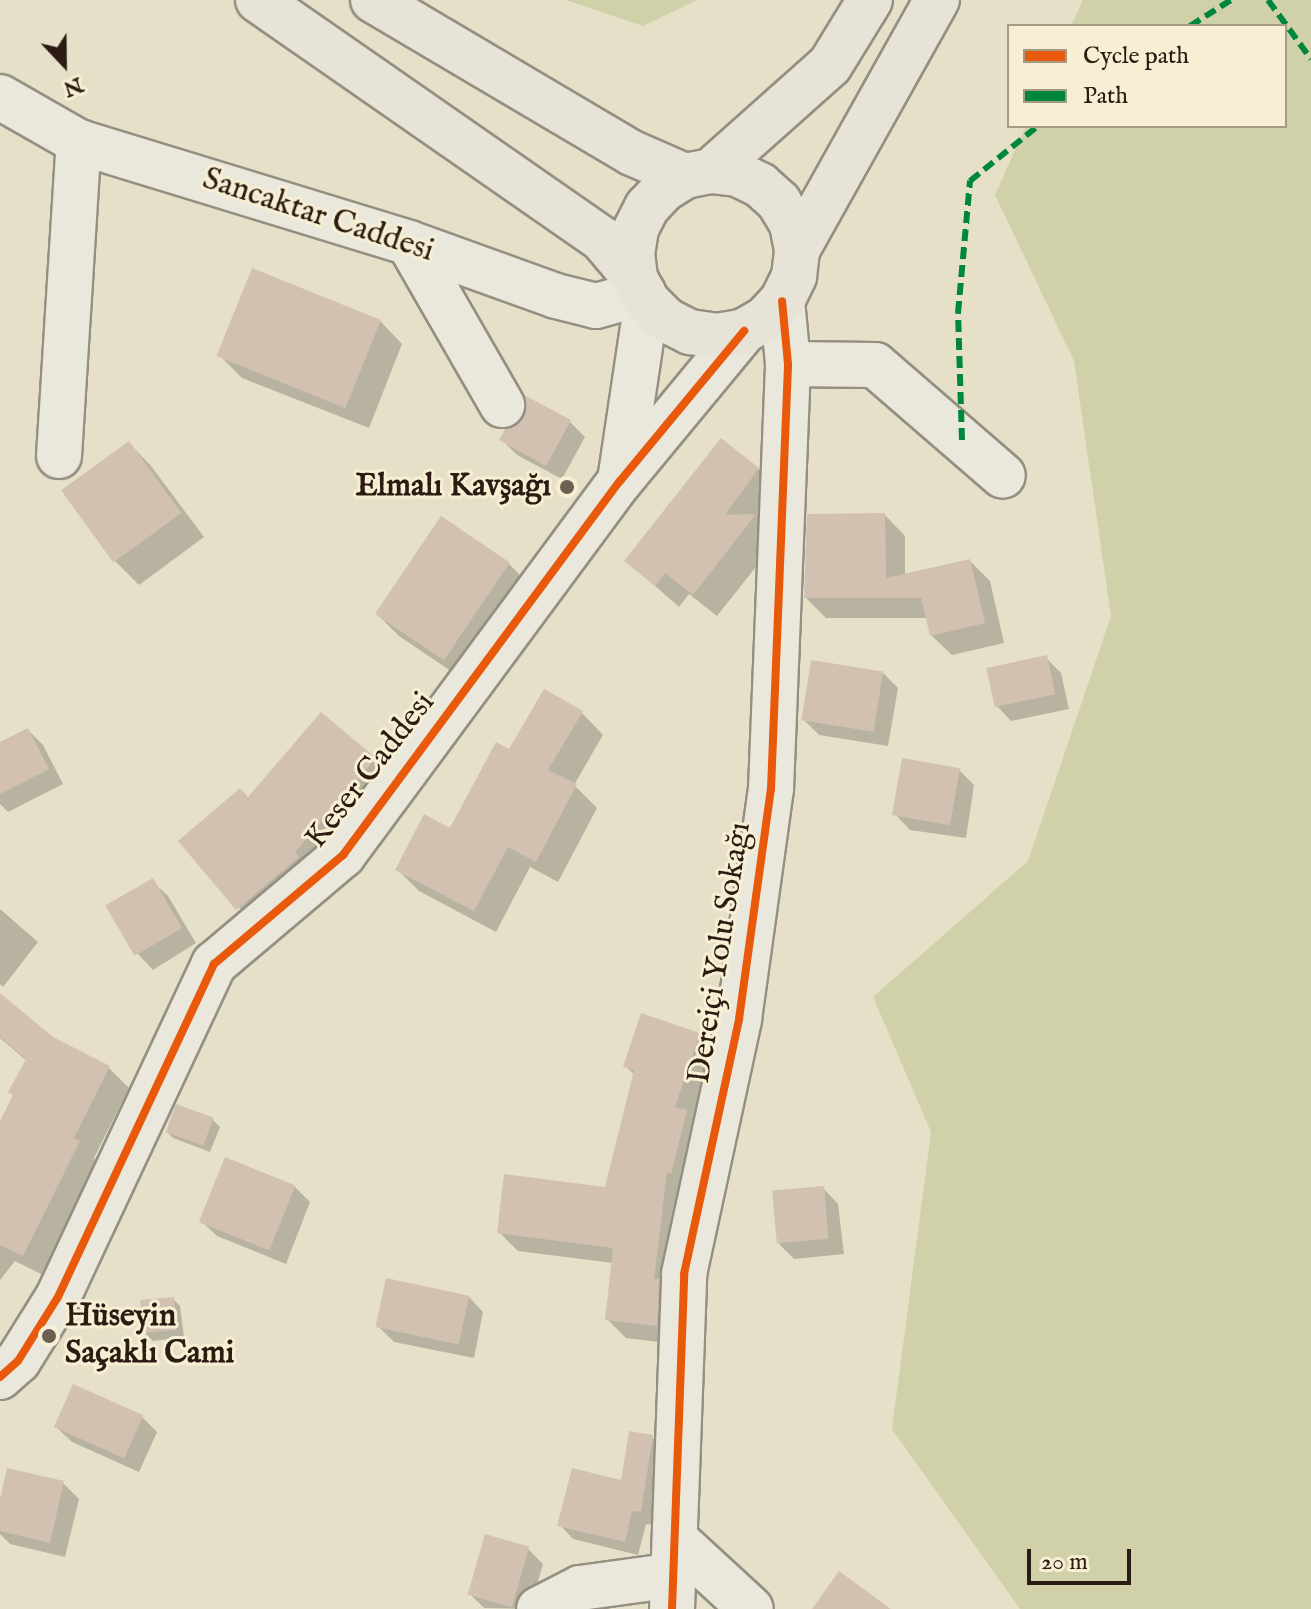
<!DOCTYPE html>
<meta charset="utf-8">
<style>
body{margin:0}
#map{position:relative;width:1311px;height:1609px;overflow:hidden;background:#e6e0c9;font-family:"IM FELL English",serif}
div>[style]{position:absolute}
.green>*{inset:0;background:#d0d1a9}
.shadow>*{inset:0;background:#0003}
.building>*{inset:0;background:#d2c1b1;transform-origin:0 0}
.roads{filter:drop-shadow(2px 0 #958f82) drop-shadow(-2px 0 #958f82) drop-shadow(0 2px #958f82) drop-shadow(0 -2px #958f82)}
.minor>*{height:44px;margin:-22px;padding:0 22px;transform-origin:22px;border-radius:22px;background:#eae7dc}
.highway>*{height:44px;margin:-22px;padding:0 22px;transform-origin:22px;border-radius:22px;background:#e7e3d6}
.quiet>*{height:6px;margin-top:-3px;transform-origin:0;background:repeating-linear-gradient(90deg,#00873e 0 12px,transparent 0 18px)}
.cycleway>*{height:8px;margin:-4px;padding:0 4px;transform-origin:4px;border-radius:4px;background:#e8590c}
.dots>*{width:22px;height:22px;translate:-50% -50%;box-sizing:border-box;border:4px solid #f7efd3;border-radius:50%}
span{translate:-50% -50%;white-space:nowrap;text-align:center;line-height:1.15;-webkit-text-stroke:6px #f7efd3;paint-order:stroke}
.street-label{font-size:32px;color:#2b1b12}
.poi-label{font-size:32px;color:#2b1b12;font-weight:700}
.right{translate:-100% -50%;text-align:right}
.left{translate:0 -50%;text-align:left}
.legend{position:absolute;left:1007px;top:24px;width:280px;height:104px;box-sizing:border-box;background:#f7efd3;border:2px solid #a59a86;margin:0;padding:10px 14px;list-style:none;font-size:24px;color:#2b1b12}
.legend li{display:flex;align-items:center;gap:16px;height:40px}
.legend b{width:40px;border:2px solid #a59a86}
.north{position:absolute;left:24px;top:24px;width:80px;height:80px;-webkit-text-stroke:6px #f7efd3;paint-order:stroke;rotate:158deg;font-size:22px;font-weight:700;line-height:32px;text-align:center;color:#2b1b12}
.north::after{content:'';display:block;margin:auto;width:28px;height:36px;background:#2b1b12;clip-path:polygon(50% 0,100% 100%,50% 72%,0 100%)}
.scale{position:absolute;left:1027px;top:1549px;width:104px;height:36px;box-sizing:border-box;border:4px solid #2b1b12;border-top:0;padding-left:10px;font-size:24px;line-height:28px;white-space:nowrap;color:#2b1b12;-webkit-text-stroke:6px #f7efd3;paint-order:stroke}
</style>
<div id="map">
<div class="green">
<i style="clip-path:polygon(566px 0,697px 0,643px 26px)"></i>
<i style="clip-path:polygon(1083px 0,1311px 0,1311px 1609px,1020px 1609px,892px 1429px,931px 1132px,873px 997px,1028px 861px,1111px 616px,1074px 361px,995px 195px,1026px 126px,1285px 126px,1285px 26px,1071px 26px)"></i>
</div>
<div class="shadow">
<i style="clip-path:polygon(380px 321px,402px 344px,369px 428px,242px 378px,219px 355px)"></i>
<i style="clip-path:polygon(570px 422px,585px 437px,562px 479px,517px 455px,502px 440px)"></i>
<i style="clip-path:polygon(129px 443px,151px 466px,204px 537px,139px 585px,116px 562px,64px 491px)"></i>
<i style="clip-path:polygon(758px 469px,780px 492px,778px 539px,717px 616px,689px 594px,679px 607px,627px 561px)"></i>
<i style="clip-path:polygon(885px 515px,905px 536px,905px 575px,970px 561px,990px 581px,1004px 643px,952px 655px,931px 635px,928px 618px,826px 618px,806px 598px)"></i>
<i style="clip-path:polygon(509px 564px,532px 587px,467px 682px,399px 636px,376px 613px)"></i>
<i style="clip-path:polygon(1046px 658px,1061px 673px,1069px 709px,1011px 721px,996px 705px)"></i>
<i style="clip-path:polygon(882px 672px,898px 688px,888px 746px,819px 735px,804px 720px)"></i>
<i style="clip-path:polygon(582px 713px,603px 735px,574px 785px,597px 808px,558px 882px,530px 867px,496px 932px,419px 891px,397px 869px,451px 831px,510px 752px)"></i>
<i style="clip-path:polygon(322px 715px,397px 783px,261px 932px,180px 841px,249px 800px)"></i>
<i style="clip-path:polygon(28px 730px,43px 745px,63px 784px,8px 812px,0 804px,0 744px)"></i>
<i style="clip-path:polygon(959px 770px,974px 785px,966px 838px,910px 830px,895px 814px)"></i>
<i style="clip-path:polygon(152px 881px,168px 896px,196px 943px,153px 970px,138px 954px)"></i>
<i style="clip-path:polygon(0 909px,38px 942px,3px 987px,0 984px)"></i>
<i style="clip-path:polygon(0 1004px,52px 1039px,109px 1068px,129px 1088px,94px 1158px,99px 1163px,43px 1275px,15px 1261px,0 1280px,0 1126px,27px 1061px,0 1038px)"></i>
<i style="clip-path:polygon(699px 1035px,718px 1054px,675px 1344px,626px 1338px,607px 1319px,613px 1263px,518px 1251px,499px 1232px,607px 1189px,635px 1075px,625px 1066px)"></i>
<i style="clip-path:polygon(213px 1120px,220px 1127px,210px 1152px,173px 1138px,166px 1131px)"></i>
<i style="clip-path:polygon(295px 1187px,310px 1202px,286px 1264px,217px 1236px,201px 1221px)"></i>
<i style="clip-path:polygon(823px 1188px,838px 1204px,844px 1254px,794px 1259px,779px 1244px)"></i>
<i style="clip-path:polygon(468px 1296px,483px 1312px,474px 1358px,394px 1342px,379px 1327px)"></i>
<i style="clip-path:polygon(173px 1299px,180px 1306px,184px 1337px,153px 1341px,146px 1334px)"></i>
<i style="clip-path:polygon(142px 1417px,157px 1432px,139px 1472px,72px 1442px,56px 1427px)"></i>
<i style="clip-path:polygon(652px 1437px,666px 1451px,654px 1525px,646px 1524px,638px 1555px,573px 1539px,560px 1525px,622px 1482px)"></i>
<i style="clip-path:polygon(63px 1483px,79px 1499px,65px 1557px,10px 1544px,0 1534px,0 1507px)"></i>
<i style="clip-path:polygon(528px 1549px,543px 1564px,530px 1609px,484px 1608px,469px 1593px)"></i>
</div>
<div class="building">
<i style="left:252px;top:268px;width:139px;height:95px;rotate:22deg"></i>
<i style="clip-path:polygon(524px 395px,571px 420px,546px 466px,499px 440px,505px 429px,515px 426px,524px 417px)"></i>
<i style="clip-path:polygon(721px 438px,759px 468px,725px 515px,756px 514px,693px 595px,665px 573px,655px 586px,624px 561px)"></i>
<i style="left:129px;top:441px;width:89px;height:84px;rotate:54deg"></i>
<i style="clip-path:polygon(885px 513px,886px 578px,970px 559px,985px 623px,930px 636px,921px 598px,804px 598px,807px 514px)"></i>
<i style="left:441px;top:516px;width:83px;height:118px;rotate:34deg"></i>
<i style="left:1047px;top:655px;width:40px;height:62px;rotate:78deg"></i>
<i style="left:811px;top:660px;width:73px;height:61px;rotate:9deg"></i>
<i style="clip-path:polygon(544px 689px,583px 711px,548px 770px,577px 784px,536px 862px,508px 847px,474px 911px,395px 870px,424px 814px,450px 828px,496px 742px,509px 749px)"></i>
<i style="clip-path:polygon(321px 712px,376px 758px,295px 852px,299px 857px,236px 910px,178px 841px,240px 788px,248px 797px)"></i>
<i style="clip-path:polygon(28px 728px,49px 769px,0 794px,0 742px)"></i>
<i style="left:902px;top:758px;width:59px;height:58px;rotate:10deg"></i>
<i style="left:153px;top:878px;width:58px;height:55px;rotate:60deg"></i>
<i style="clip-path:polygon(0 993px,53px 1037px,110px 1066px,74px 1138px,80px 1141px,23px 1256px,0 1245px,0 1121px,13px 1095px,8px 1092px,26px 1059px,0 1037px)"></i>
<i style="clip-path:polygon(641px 1013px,700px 1033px,675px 1107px,687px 1110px,671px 1174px,667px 1173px,654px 1279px,659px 1279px,657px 1326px,605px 1320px,613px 1248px,497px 1233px,504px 1174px,605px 1187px,634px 1070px,623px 1067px)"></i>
<i style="left:176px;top:1104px;width:40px;height:30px;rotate:20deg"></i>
<i style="left:225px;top:1157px;width:76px;height:70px;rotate:22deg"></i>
<i style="left:824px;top:1186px;width:53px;height:52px;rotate:85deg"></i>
<i style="left:386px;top:1278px;width:85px;height:50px;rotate:12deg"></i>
<i style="left:174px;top:1297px;width:33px;height:34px;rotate:85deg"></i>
<i style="left:73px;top:1384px;width:77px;height:47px;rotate:24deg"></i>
<i style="clip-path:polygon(629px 1431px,653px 1435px,641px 1512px,632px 1511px,625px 1542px,557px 1526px,572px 1468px,621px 1480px)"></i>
<i style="clip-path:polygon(7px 1468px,64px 1481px,50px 1543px,0 1531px,0 1499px)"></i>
<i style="left:485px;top:1534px;width:46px;height:63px;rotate:16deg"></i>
<i style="clip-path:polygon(839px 1571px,891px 1609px,812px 1609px)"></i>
</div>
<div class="roads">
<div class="minor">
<i style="left:0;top:97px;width:91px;rotate:29.7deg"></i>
<i style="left:79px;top:142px;width:345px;rotate:17deg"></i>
<i style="left:409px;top:243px;width:156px;rotate:19.8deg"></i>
<i style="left:556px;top:296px;width:41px;rotate:14deg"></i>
<i style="left:596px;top:306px;width:49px;rotate:-15.5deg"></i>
<i style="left:409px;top:243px;width:187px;rotate:60.1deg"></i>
<i style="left:788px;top:364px;width:87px;rotate:0.7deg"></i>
<i style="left:875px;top:365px;width:169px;rotate:40.9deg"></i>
<i style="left:59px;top:456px;width:315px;rotate:-86.4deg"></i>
<i style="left:620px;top:481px;width:182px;rotate:-81.5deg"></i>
<i style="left:0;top:1377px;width:24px;rotate:-42deg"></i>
<i style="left:18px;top:1361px;width:75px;rotate:-58deg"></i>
<i style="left:58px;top:1297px;width:368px;rotate:-64.9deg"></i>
<i style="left:214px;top:964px;width:169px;rotate:-40.2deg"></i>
<i style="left:343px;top:855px;width:465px;rotate:-53.5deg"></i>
<i style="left:620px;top:481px;width:195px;rotate:-50.4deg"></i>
<i style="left:677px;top:1541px;width:100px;rotate:42.6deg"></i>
<i style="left:539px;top:1609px;width:46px;rotate:-27.1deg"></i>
<i style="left:580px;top:1588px;width:96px;rotate:-7.8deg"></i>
<i style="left:672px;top:1609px;width:335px;rotate:-87.9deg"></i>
<i style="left:684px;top:1274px;width:261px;rotate:-77.8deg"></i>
<i style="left:739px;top:1019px;width:232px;rotate:-82.1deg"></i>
<i style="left:771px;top:789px;width:425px;rotate:-87.7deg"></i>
<i style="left:788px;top:364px;width:63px;rotate:-95.4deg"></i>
</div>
<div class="highway">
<i style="left:258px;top:0;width:419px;rotate:34.8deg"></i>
<i style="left:602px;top:239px;width:51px;rotate:49.8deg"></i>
<i style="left:635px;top:278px;width:26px;rotate:62deg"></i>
<i style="left:647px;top:301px;width:27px;rotate:45deg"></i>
<i style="left:666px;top:320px;width:27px;rotate:27deg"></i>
<i style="left:690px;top:332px;width:27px;rotate:8deg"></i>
<i style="left:717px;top:336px;width:27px;rotate:-10deg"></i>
<i style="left:744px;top:331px;width:24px;rotate:-30deg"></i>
<i style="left:765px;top:319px;width:25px;rotate:-47deg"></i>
<i style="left:782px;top:301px;width:28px;rotate:-64deg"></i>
<i style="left:794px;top:276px;width:26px;rotate:-83deg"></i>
<i style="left:797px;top:250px;width:26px;rotate:-101deg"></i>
<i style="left:792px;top:224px;width:26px;rotate:-121deg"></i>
<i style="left:779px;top:202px;width:25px;rotate:-138deg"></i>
<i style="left:760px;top:185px;width:25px;rotate:-154deg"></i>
<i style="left:737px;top:174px;width:26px;rotate:-173deg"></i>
<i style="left:711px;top:171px;width:26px;rotate:169deg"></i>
<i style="left:685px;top:176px;width:25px;rotate:148deg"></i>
<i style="left:664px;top:189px;width:25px;rotate:133deg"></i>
<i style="left:647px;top:207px;width:25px;rotate:117deg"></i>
<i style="left:636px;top:229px;width:24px;rotate:99deg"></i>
<i style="left:632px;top:253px;width:25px;rotate:83deg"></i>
<i style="left:373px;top:0;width:301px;rotate:30.6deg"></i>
<i style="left:632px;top:153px;width:58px;rotate:23.5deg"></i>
<i style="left:711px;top:171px;width:159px;rotate:-41.7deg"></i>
<i style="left:830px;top:65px;width:76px;rotate:-58.4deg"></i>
<i style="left:797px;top:250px;width:287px;rotate:-60.8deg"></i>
</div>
</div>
<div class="quiet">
<i style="left:1268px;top:0;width:73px;rotate:53.9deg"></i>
<i style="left:1190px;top:26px;width:49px;rotate:-32.4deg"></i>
<i style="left:962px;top:440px;width:127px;rotate:-91.8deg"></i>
<i style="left:958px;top:313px;width:133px;rotate:-84.8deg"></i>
<i style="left:970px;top:181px;width:87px;rotate:-39deg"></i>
</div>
<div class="cycleway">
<i style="left:0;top:1377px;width:24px;rotate:-42deg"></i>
<i style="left:18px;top:1361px;width:75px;rotate:-58deg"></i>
<i style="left:58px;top:1297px;width:368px;rotate:-64.9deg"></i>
<i style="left:214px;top:964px;width:169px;rotate:-40.2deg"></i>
<i style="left:343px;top:855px;width:465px;rotate:-53.5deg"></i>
<i style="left:620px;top:481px;width:195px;rotate:-50.4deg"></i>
<i style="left:672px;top:1609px;width:335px;rotate:-87.9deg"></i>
<i style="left:684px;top:1274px;width:261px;rotate:-77.8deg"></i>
<i style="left:739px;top:1019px;width:232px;rotate:-82.1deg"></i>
<i style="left:771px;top:789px;width:425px;rotate:-87.7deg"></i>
<i style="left:788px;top:364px;width:63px;rotate:-95.4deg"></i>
</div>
<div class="dots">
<i style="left:567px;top:487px;background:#6c6052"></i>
<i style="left:49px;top:1336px;background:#6c6052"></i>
</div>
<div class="street-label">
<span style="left:318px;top:216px;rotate:18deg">Sancaktar Caddesi</span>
<span style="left:371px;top:771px;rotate:-52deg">Keser Caddesi</span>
<span style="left:721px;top:953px;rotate:-81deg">Dereiçi Yolu Sokağı</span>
</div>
<div class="poi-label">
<span class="right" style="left:551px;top:487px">Elmalı Kavşağı</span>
<span class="left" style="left:65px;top:1336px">Hüseyin<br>Saçaklı Cami</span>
</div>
<ul class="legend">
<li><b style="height:10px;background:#e8590c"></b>Cycle path</li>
<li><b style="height:10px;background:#00873e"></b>Path</li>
</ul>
<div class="north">N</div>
<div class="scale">20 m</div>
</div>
